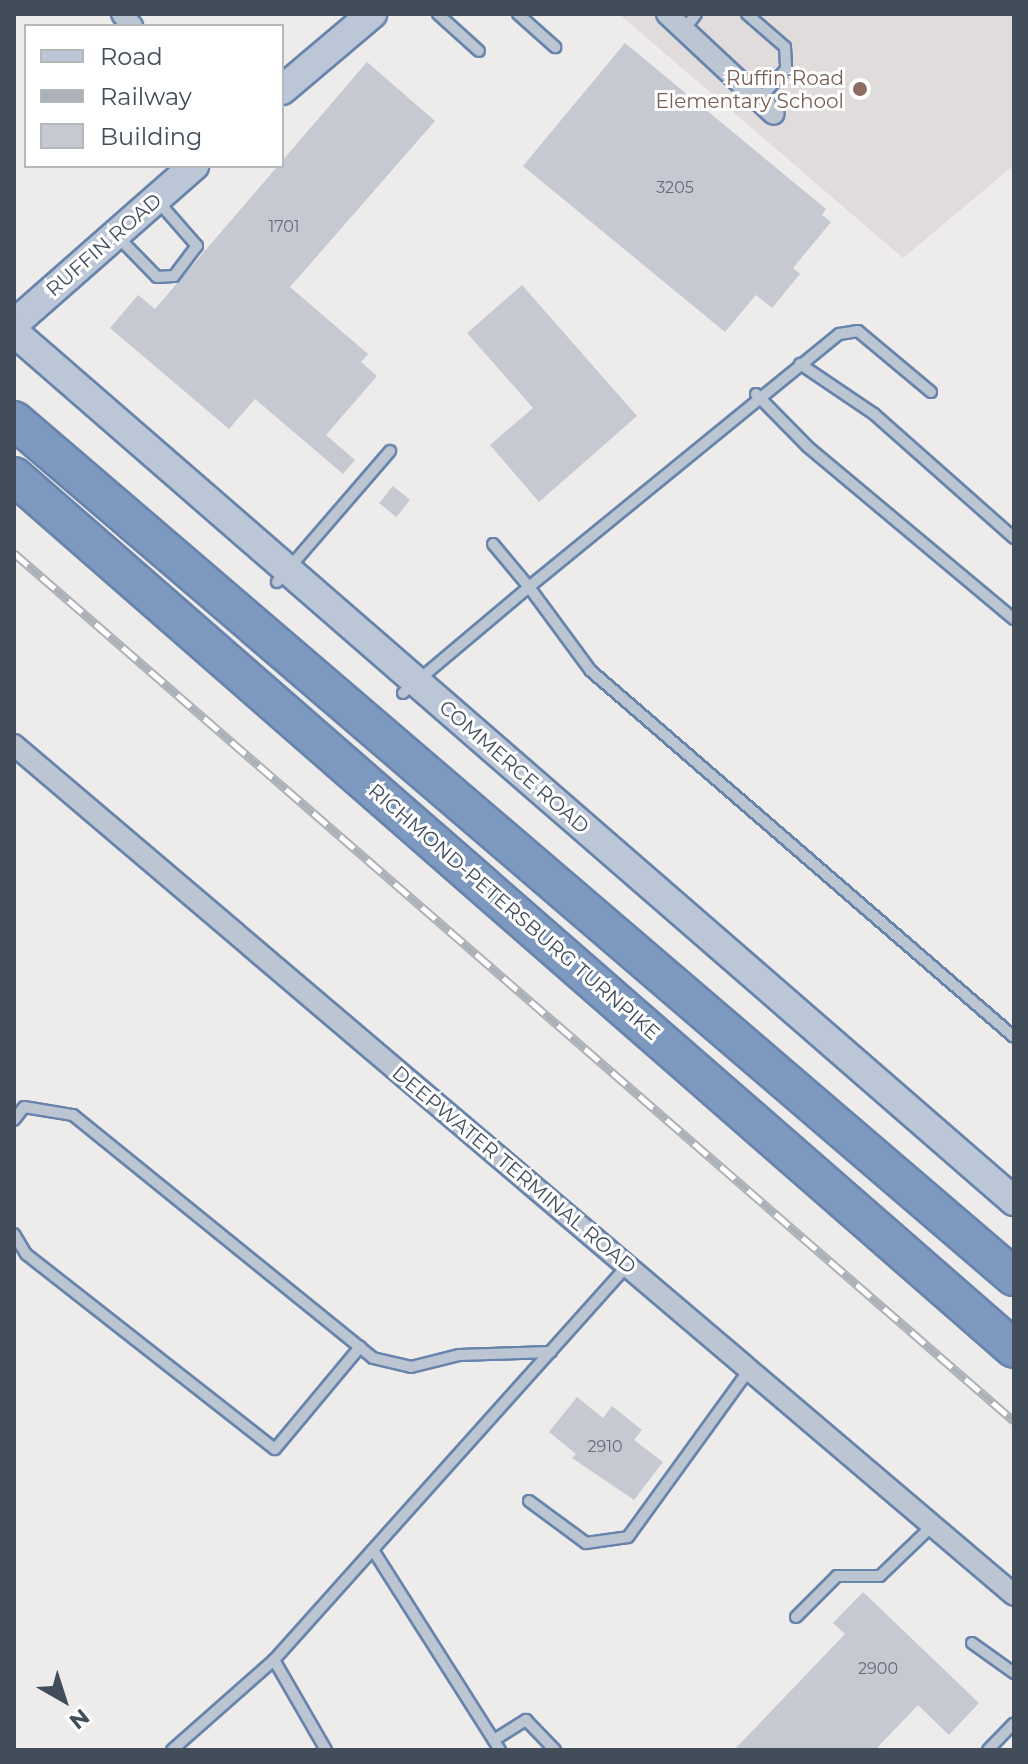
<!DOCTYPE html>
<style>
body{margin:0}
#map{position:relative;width:1028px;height:1764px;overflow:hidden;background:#eeebeb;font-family:Montserrat,sans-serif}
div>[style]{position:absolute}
.education>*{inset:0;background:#e0dcdc}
.building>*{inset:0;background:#c6c9d2;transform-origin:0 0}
.roads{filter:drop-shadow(2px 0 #6884ac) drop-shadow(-2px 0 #6884ac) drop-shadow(0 2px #6884ac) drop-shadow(0 -2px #6884ac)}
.lane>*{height:10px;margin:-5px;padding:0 5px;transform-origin:5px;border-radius:5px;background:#bcc6d3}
.street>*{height:20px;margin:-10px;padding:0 10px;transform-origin:10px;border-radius:10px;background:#bcc6d3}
.secondary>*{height:28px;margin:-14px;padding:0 14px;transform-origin:14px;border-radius:14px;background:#bbc7d7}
.highway>*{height:36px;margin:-18px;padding:0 18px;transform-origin:18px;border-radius:18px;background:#7d99c0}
.rail>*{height:9px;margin-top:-4.5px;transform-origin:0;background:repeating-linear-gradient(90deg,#fff 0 18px,#acb0b7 0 36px);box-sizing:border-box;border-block:2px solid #acb0b7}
.dots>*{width:22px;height:22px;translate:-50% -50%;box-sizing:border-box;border:4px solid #fff;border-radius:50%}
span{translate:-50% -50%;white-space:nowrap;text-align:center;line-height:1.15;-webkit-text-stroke:6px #fff;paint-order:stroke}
.number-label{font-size:16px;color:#636c78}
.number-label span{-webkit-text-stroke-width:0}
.education-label{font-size:20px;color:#785e54}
.right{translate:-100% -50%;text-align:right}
.street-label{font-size:20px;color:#424d5a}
.frame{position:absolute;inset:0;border:16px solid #424d5a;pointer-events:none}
.legend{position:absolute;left:24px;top:24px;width:260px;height:144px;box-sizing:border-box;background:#fff;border:2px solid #b3b8bd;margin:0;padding:10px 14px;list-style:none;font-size:24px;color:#424d5a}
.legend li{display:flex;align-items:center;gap:16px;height:40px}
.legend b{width:40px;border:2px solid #b3b8bd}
.north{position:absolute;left:24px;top:1660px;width:80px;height:80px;-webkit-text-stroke:6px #fff;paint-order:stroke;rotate:141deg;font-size:22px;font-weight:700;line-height:32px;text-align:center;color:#424d5a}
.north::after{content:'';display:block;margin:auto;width:28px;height:36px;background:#424d5a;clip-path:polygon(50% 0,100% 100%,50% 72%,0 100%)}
</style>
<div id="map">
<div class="education">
<i style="clip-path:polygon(619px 14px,1014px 14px,1014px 165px,903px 258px)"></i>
</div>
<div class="building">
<i style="clip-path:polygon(625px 43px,826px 209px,822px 215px,831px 222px,793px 268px,800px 274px,772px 308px,756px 295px,725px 332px,523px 166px)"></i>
<i style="clip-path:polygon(367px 62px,435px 121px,290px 287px,368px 354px,361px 362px,377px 376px,326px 435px,355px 460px,343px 474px,255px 399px,229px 429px,110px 328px,138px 295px,155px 309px)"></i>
<i style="clip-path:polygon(522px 285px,637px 416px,539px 502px,490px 445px,533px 408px,467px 333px)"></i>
<i style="left:393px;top:486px;width:22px;height:22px;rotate:39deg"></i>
<i style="clip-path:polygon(577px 1397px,603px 1418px,612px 1406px,642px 1430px,634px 1440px,663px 1462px,634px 1500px,572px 1458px,576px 1454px,549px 1432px)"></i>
<i style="clip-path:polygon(863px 1592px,979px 1703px,949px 1735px,918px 1705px,875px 1750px,734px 1750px,845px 1634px,833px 1623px)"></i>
</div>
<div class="roads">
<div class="lane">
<i style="left:438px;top:14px;width:55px;rotate:42.1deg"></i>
<i style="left:518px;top:14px;width:50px;rotate:41.7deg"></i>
<i style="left:747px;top:14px;width:50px;rotate:41deg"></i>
<i style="left:785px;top:47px;width:22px;rotate:87deg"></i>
<i style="left:786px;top:69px;width:41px;rotate:131.1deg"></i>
<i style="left:684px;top:30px;width:20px;rotate:-53deg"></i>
<i style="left:117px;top:236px;width:57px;rotate:45.7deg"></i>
<i style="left:157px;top:277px;width:17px;rotate:-3deg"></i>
<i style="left:174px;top:276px;width:38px;rotate:-53deg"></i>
<i style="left:197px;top:246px;width:62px;rotate:-131.1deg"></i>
<i style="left:800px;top:364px;width:89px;rotate:34deg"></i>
<i style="left:874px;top:414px;width:187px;rotate:41.5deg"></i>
<i style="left:931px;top:392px;width:95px;rotate:-140.1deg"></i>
<i style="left:858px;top:331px;width:19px;rotate:171deg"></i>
<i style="left:839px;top:334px;width:400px;rotate:140.8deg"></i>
<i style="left:529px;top:587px;width:104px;rotate:53.6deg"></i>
<i style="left:591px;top:671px;width:559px;rotate:40.87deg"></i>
<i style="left:756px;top:394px;width:74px;rotate:45.5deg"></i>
<i style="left:808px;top:447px;width:268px;rotate:39.9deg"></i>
<i style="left:277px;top:582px;width:173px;rotate:-49.2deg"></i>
<i style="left:403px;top:693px;width:165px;rotate:-40.1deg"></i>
<i style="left:529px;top:587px;width:56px;rotate:-129.9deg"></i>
<i style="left:14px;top:1120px;width:16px;rotate:-52deg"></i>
<i style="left:24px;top:1107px;width:50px;rotate:9.3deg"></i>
<i style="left:73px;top:1115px;width:386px;rotate:39deg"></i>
<i style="left:373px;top:1358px;width:39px;rotate:13deg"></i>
<i style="left:411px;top:1367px;width:49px;rotate:-14deg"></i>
<i style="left:459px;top:1355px;width:92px;rotate:-1.9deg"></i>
<i style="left:14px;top:1234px;width:23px;rotate:59deg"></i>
<i style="left:26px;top:1254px;width:316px;rotate:38.1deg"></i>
<i style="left:275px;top:1449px;width:133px;rotate:-50.2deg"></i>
<i style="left:529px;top:1501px;width:71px;rotate:36.4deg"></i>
<i style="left:586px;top:1543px;width:42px;rotate:-8.1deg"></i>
<i style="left:628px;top:1537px;width:206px;rotate:-54.1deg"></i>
<i style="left:373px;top:1550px;width:237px;rotate:57.6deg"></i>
<i style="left:796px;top:1617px;width:58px;rotate:-45deg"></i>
<i style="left:837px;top:1576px;width:43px"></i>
<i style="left:880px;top:1576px;width:72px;rotate:-43.9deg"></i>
<i style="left:972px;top:1643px;width:52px;rotate:35.5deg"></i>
<i style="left:494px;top:1740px;width:38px;rotate:-32deg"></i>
<i style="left:526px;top:1720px;width:42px;rotate:46deg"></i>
<i style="left:172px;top:1750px;width:136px;rotate:-41.4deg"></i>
<i style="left:326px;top:1750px;width:104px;rotate:-120deg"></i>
<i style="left:274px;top:1660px;width:529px;rotate:-48.14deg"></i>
<i style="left:988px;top:1750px;width:37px;rotate:-46deg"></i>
</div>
<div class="street">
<i style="left:122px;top:14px;width:16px;rotate:50deg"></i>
<i style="left:667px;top:14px;width:146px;rotate:43.1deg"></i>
<i style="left:14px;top:745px;width:1312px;rotate:40.36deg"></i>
</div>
<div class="secondary">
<i style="left:282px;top:90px;width:118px;rotate:-40.2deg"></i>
<i style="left:14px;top:324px;width:240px;rotate:-41.3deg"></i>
<i style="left:14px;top:332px;width:1325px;rotate:40.99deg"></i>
</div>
<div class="highway">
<i style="left:14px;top:420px;width:1317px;rotate:40.6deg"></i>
<i style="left:14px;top:476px;width:1327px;rotate:41.12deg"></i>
</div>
</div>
<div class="rail">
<i style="left:14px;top:553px;width:1324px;rotate:40.96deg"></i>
</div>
<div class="dots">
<i style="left:860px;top:89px;background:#8d6e63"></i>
</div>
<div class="number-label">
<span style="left:675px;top:188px">3205</span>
<span style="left:284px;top:227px">1701</span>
<span style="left:605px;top:1447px">2910</span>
<span style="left:878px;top:1669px">2900</span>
</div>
<div class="education-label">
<span class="right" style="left:844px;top:90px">Ruffin Road<br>Elementary School</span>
</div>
<div class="street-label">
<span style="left:104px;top:245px;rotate:-41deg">RUFFIN ROAD</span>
<span style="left:514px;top:767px;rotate:41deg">COMMERCE ROAD</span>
<span style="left:514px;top:912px;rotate:41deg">RICHMOND-PETERSBURG TURNPIKE</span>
<span style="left:514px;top:1170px;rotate:40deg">DEEPWATER TERMINAL ROAD</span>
</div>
<div class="frame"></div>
<ul class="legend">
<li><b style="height:10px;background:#bbc7d7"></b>Road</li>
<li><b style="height:10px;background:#acb0b7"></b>Railway</li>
<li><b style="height:22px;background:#c6c9d2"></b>Building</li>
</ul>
<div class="north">N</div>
</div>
